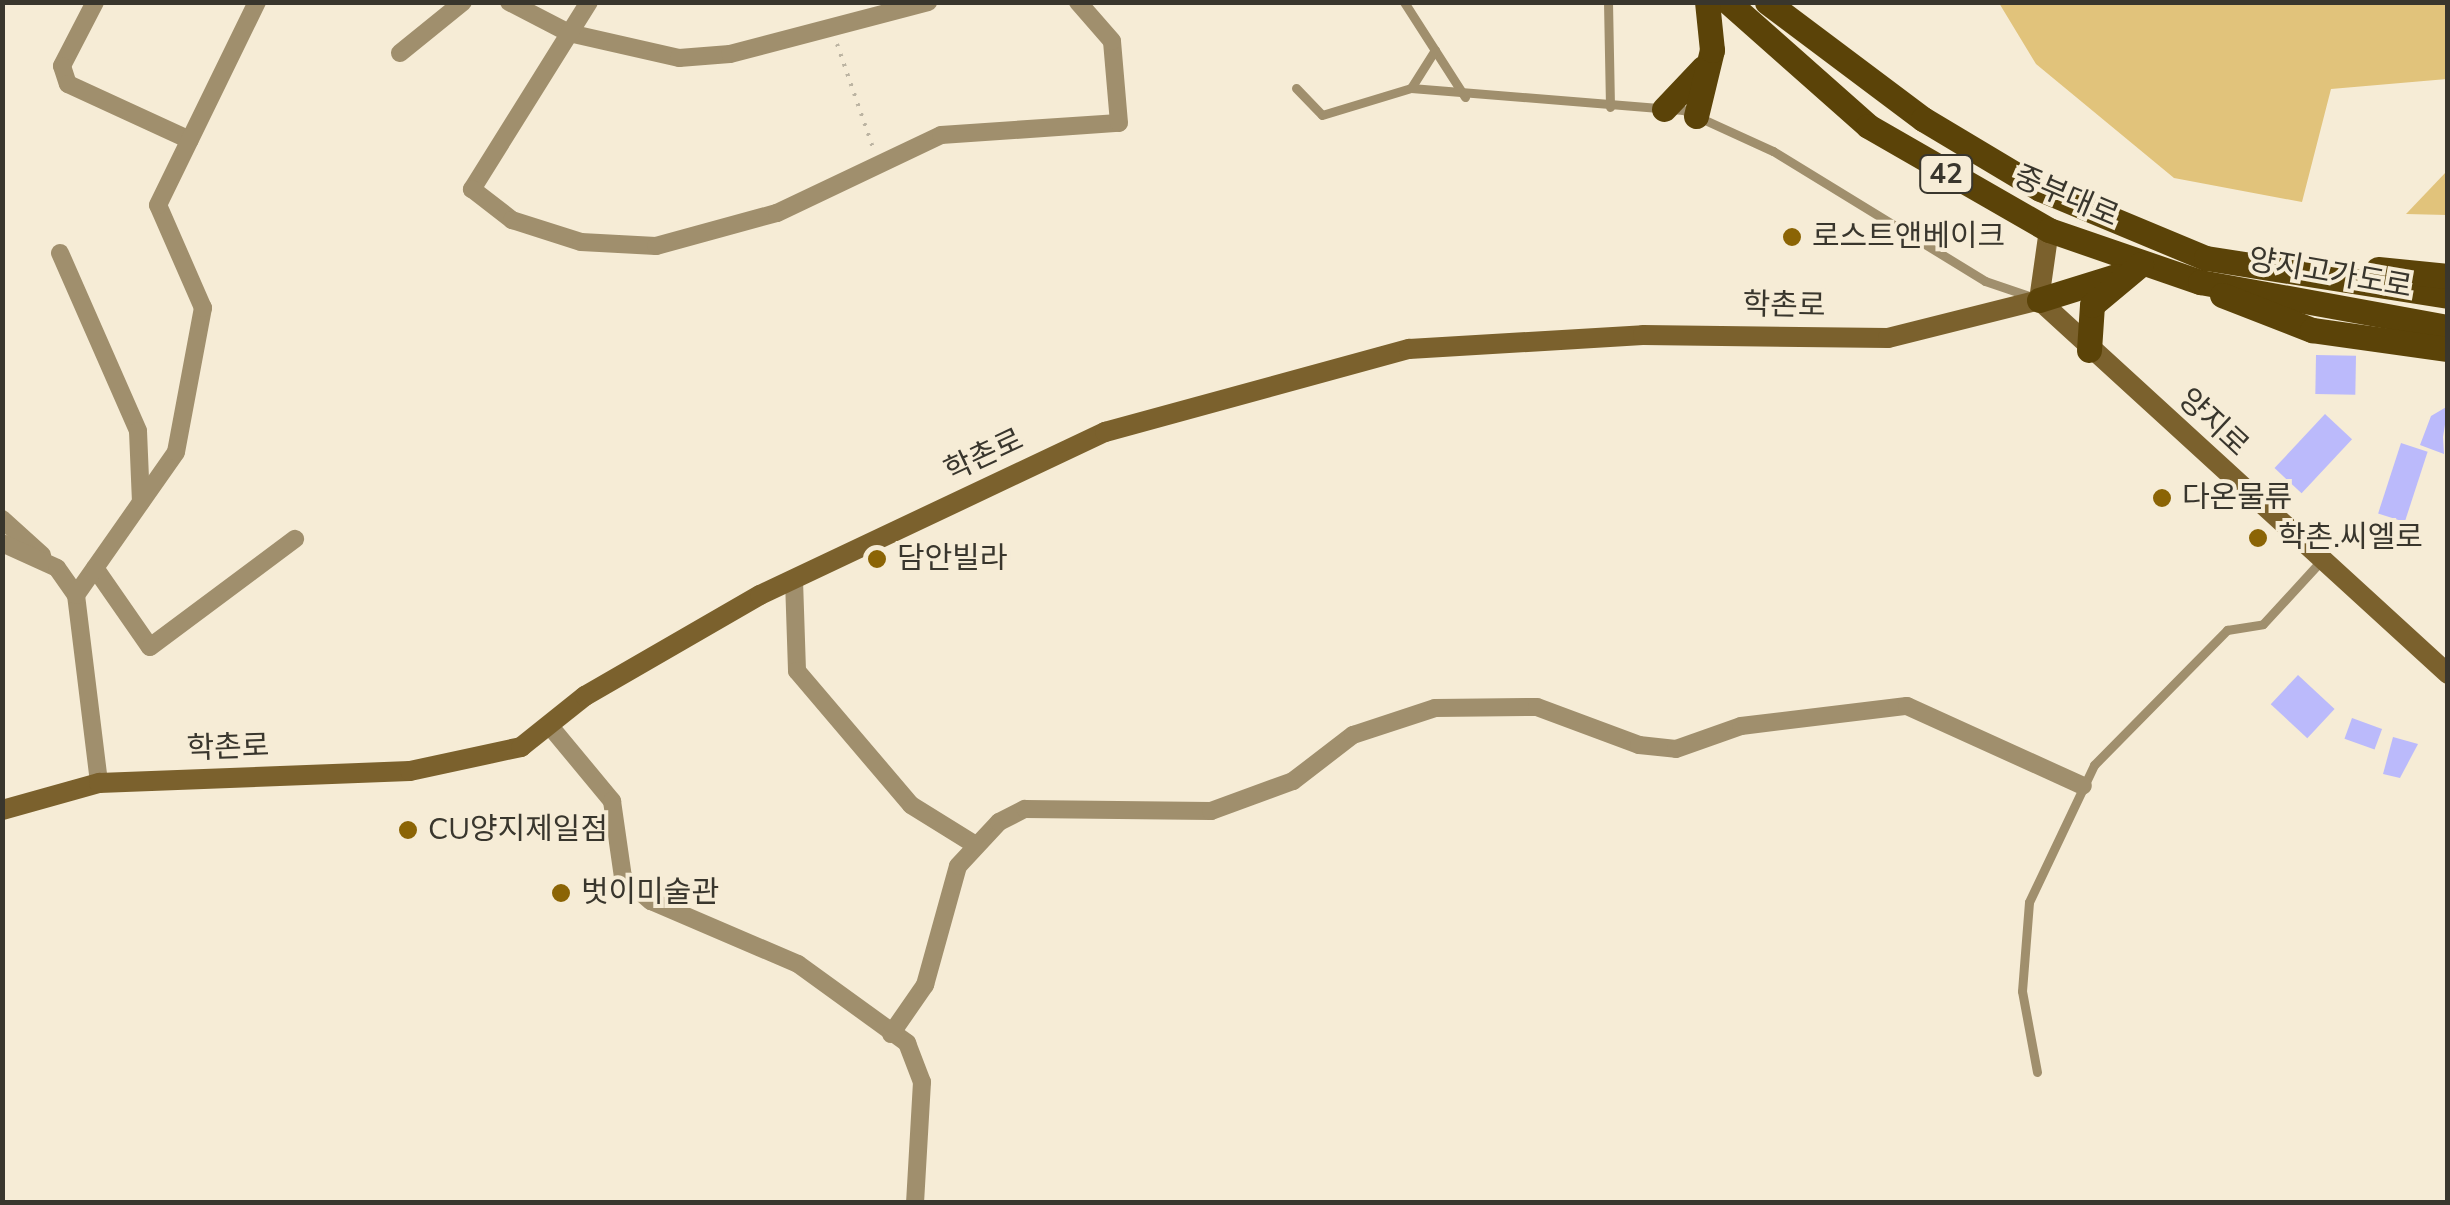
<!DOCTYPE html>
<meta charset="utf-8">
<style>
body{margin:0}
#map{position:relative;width:2450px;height:1205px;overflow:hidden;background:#f6ecd6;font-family:"Nunito Sans","Noto Sans KR",sans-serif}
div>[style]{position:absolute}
.green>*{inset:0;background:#e1c37b}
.building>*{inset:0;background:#bbbafb;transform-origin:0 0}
.path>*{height:4px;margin-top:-2px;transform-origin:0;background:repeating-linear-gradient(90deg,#bcb4a2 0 2.5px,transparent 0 10.5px)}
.lane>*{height:9px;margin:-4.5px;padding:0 4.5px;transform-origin:4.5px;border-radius:4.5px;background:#a08f6d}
.street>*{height:18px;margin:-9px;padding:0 9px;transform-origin:9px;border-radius:9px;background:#a08f6d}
.secondary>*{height:20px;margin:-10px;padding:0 10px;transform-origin:10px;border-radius:10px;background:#7b612d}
.primary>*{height:25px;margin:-12.5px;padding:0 12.5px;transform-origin:12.5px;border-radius:12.5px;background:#5b4308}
.dots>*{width:28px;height:28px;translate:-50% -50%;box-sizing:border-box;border:5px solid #f6ecd6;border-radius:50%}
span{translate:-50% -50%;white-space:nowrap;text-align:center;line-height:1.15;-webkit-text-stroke:8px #f6ecd6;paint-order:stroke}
.shield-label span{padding:2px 8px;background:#f6ecd6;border:2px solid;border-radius:8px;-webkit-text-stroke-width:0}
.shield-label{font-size:28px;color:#39362d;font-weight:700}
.street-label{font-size:30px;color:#39362d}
.poi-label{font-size:30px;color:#39362d}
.left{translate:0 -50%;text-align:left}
.frame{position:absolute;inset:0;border:5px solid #39362d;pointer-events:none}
</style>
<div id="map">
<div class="green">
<i style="clip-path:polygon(1999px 3px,2447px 3px,2447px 79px,2331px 89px,2302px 202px,2174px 178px,2036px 64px)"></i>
<i style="clip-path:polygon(2447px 171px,2447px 215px,2406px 214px)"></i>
</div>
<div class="building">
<i style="left:2316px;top:355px;width:40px;height:39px;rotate:1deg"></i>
<i style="clip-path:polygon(2448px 406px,2443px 437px,2444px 454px,2420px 445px,2431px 416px)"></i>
<i style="left:2325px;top:414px;width:37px;height:74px;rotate:43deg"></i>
<i style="left:2401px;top:443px;width:28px;height:74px;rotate:18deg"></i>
<i style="left:2298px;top:675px;width:50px;height:40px;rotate:43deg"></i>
<i style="left:2352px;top:718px;width:32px;height:22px;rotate:20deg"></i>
<i style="clip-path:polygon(2393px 737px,2418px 744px,2400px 778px,2383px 774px)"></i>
</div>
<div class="path">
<i style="left:837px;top:44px;width:110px;rotate:70.9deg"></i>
</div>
<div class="lane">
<i style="left:1404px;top:2px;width:113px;rotate:57.3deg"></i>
<i style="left:1608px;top:2px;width:105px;rotate:88.9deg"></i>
<i style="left:1296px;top:88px;width:37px;rotate:46deg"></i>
<i style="left:1322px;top:115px;width:93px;rotate:-16.9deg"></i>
<i style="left:1411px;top:88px;width:273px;rotate:4.6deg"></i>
<i style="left:1683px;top:110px;width:99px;rotate:24.5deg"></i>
<i style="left:1773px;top:151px;width:249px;rotate:31.5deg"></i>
<i style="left:1985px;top:281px;width:50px;rotate:18.8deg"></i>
<i style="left:1411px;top:88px;width:45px;rotate:-57.7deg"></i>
<i style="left:2037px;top:1072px;width:82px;rotate:-100.5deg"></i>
<i style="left:2022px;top:991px;width:89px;rotate:-85.5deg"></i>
<i style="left:2029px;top:902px;width:152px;rotate:-64.6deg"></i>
<i style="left:2094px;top:765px;width:190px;rotate:-45.4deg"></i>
<i style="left:2227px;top:630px;width:36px;rotate:-9deg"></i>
<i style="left:2263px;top:624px;width:83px;rotate:-47.4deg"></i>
</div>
<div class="street">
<i style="left:95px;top:2px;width:72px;rotate:117.3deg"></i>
<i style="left:62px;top:66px;width:19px;rotate:72deg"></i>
<i style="left:68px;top:84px;width:134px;rotate:24.7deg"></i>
<i style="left:509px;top:2px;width:68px;rotate:27.3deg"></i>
<i style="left:569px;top:33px;width:113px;rotate:12.8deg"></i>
<i style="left:679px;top:58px;width:51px;rotate:-4.5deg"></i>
<i style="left:730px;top:54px;width:205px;rotate:-14.7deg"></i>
<i style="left:589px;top:2px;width:221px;rotate:122deg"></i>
<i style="left:472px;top:189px;width:51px;rotate:37.8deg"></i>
<i style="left:512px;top:220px;width:72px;rotate:17.7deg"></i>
<i style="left:581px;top:242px;width:75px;rotate:3.1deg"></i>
<i style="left:656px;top:246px;width:125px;rotate:-15.3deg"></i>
<i style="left:777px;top:213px;width:182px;rotate:-25.4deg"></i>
<i style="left:941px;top:135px;width:178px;rotate:-3.9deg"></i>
<i style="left:1119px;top:123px;width:82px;rotate:-94.9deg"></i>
<i style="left:1112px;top:41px;width:52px;rotate:-131.1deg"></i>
<i style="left:400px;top:53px;width:81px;rotate:-39deg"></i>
<i style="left:60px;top:253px;width:194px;rotate:66.3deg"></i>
<i style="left:138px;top:431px;width:71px;rotate:87.6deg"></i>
<i style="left:2px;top:519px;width:54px;rotate:42deg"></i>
<i style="left:2px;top:543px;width:60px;rotate:24.4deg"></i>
<i style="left:57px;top:568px;width:33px;rotate:55deg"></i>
<i style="left:76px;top:595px;width:189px;rotate:83deg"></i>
<i style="left:95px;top:568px;width:96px;rotate:55.2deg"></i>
<i style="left:150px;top:647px;width:181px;rotate:-36.7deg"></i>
<i style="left:794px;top:580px;width:91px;rotate:88.1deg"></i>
<i style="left:797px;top:671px;width:176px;rotate:49.6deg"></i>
<i style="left:911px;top:805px;width:74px;rotate:31.8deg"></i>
<i style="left:76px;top:595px;width:174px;rotate:-55deg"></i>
<i style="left:176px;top:452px;width:147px;rotate:-79.4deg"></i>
<i style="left:203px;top:308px;width:112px;rotate:-113.6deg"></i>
<i style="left:158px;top:205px;width:226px;rotate:-64deg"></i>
<i style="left:549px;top:725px;width:99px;rotate:50.3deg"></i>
<i style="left:612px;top:801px;width:77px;rotate:81.8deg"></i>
<i style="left:623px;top:877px;width:37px;rotate:41deg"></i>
<i style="left:651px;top:901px;width:160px;rotate:23.2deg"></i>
<i style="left:798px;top:964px;width:135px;rotate:35.9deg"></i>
<i style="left:907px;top:1043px;width:42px;rotate:69deg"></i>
<i style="left:922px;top:1082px;width:120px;rotate:93.3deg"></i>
<i style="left:891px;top:1034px;width:60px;rotate:-55.2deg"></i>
<i style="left:925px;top:985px;width:123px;rotate:-74.5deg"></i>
<i style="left:958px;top:866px;width:60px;rotate:-47deg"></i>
<i style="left:999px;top:822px;width:29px;rotate:-27deg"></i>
<i style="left:1025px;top:809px;width:186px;rotate:0.6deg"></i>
<i style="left:1211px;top:811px;width:87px;rotate:-20.1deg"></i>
<i style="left:1293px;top:781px;width:76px;rotate:-37.5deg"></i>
<i style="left:1353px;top:735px;width:86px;rotate:-18.2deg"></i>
<i style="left:1435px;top:708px;width:102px;rotate:-0.6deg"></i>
<i style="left:1537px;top:707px;width:109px;rotate:20.4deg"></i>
<i style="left:1639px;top:745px;width:37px;rotate:6deg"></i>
<i style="left:1676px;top:749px;width:69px;rotate:-19.5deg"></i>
<i style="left:1741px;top:726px;width:167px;rotate:-6.9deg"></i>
<i style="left:1907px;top:706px;width:193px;rotate:24.4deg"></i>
</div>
<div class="secondary">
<i style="left:2039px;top:300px;width:554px;rotate:42.44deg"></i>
<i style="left:2039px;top:300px;width:71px;rotate:-81.9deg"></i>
<i style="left:2px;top:810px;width:101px;rotate:-15.6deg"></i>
<i style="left:99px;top:783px;width:311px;rotate:-2.2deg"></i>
<i style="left:410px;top:771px;width:114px;rotate:-12.2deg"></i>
<i style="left:521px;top:747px;width:82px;rotate:-38.6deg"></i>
<i style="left:585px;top:696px;width:202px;rotate:-30deg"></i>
<i style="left:760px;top:595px;width:382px;rotate:-25.3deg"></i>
<i style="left:1105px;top:432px;width:315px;rotate:-15.3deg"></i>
<i style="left:1409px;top:349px;width:234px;rotate:-3.4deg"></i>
<i style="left:1643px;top:335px;width:245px;rotate:0.7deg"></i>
<i style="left:1888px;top:338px;width:156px;rotate:-14.1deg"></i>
</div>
<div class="primary">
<i style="left:1728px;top:2px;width:187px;rotate:41.5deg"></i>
<i style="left:1868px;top:126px;width:209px;rotate:29.9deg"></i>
<i style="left:2049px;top:230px;width:160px;rotate:19deg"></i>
<i style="left:2200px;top:282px;width:252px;rotate:10.3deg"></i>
<i style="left:1767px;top:2px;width:195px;rotate:36.9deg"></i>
<i style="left:1923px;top:119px;width:136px;rotate:30.9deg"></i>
<i style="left:2040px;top:189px;width:180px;rotate:22.6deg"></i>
<i style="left:2206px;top:258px;width:245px;rotate:8.9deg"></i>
<i style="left:1664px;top:109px;width:57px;rotate:-46.4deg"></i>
<i style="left:1696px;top:116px;width:68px;rotate:-76.4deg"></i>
<i style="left:1712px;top:50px;width:48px;rotate:-95.9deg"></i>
<i style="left:2378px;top:269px;width:70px;rotate:5.7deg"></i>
<i style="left:2222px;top:295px;width:97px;rotate:21.3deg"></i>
<i style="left:2312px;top:330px;width:137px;rotate:8deg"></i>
<i style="left:2039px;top:300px;width:81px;rotate:-17.3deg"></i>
<i style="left:2089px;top:350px;width:45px;rotate:-86.2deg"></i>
<i style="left:2092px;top:305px;width:64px;rotate:-39.9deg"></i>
</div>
<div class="dots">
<i style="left:1792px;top:237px;background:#8b6405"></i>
<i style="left:2162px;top:498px;background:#8b6405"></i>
<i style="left:2258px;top:538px;background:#8b6405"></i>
<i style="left:877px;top:559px;background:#8b6405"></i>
<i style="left:408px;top:830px;background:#8b6405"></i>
<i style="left:561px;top:893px;background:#8b6405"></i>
</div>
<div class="shield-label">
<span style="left:1946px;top:174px">42</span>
</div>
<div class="street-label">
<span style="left:2066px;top:197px;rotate:23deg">중부대로</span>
<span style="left:2330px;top:274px;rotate:10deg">양지고가도로</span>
<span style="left:1784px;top:306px;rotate:1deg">학촌로</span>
<span style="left:2213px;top:423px;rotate:43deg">양지로</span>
<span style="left:984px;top:456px;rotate:-25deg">학촌로</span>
<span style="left:228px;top:748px;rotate:-2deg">학촌로</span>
</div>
<div class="poi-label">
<span class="left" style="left:1812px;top:237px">로스트앤베이크</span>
<span class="left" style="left:2182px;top:498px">다온물류</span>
<span class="left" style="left:2278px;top:538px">학촌.씨엘로</span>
<span class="left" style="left:897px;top:559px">담안빌라</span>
<span class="left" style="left:428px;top:830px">CU양지제일점</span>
<span class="left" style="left:581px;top:893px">벗이미술관</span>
</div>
<div class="frame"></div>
</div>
